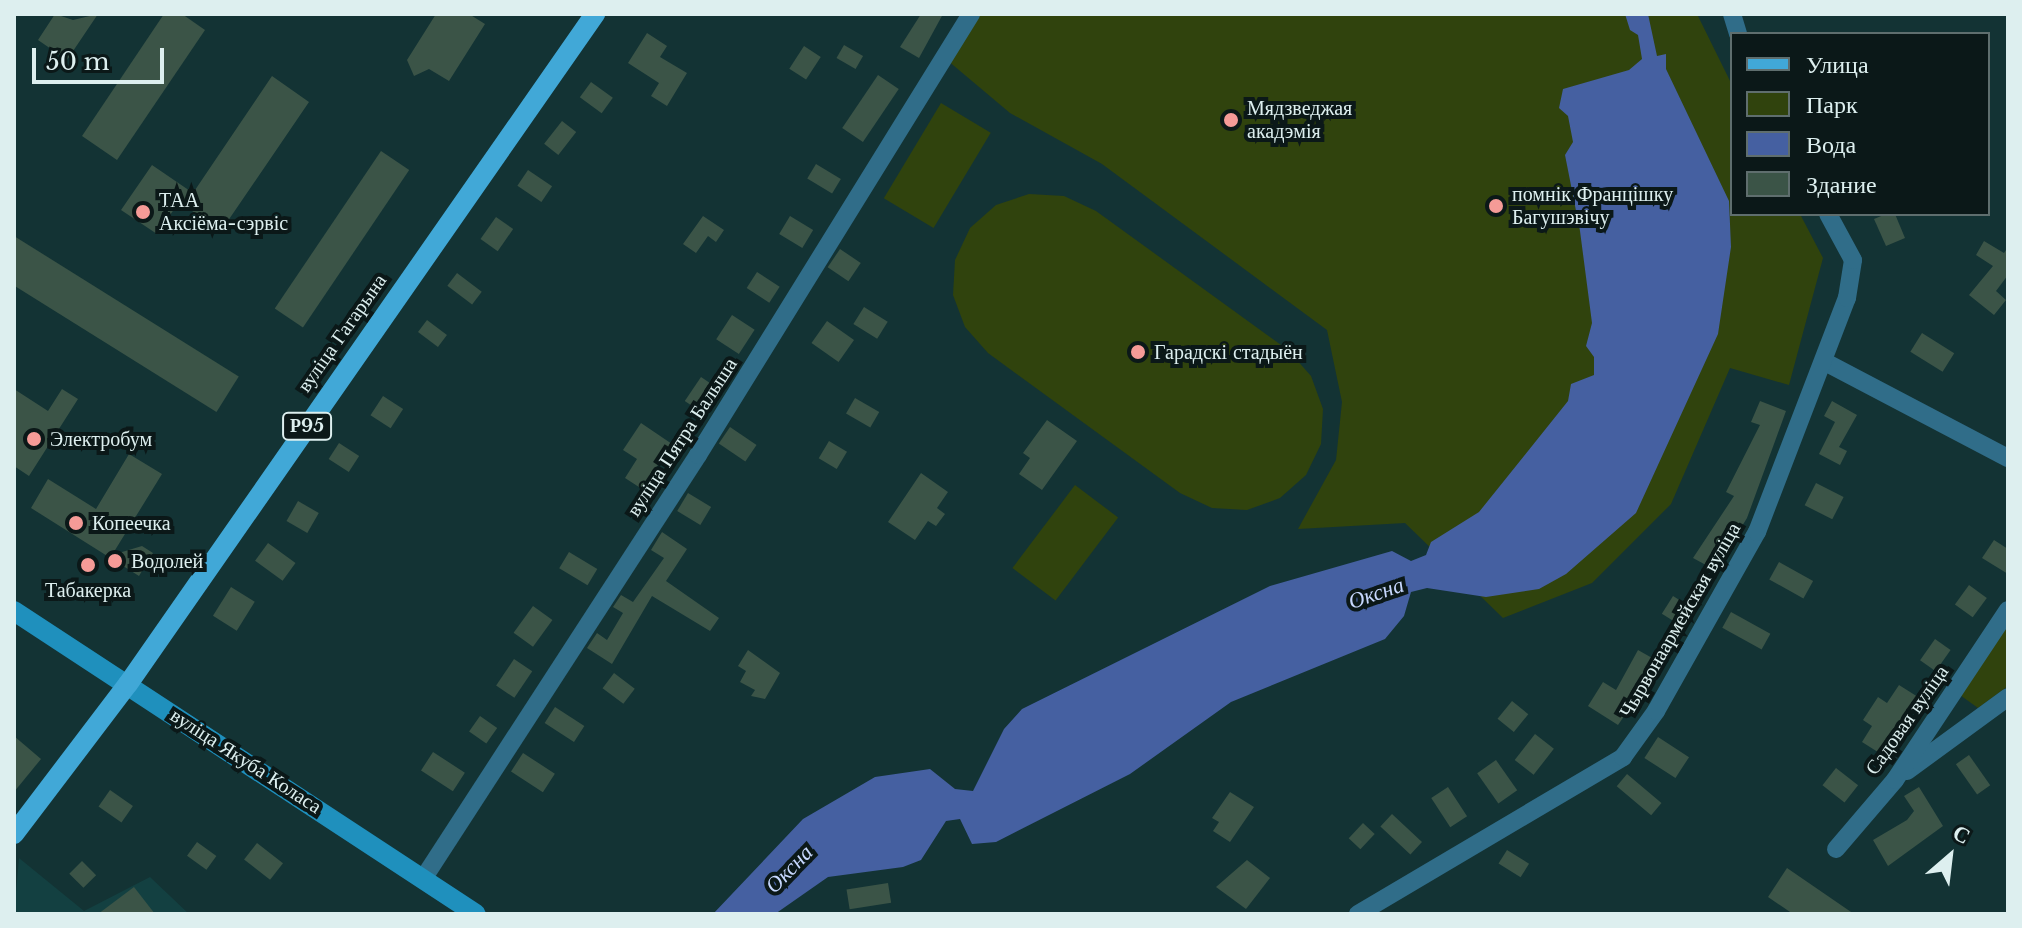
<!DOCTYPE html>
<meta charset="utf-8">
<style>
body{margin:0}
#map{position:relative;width:2022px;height:928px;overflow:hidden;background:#133334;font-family:"Libre Baskerville",serif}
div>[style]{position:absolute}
.built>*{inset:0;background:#134041}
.green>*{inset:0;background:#30430d;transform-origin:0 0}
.water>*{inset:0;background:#4560a1}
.building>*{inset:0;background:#3b5447;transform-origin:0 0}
.minor>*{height:18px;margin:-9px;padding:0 9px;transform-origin:9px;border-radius:9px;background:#306d89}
.secondary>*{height:20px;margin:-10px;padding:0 10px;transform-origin:10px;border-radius:10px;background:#1f90bd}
.primary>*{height:20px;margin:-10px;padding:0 10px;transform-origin:10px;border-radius:10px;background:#41a8d7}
.dots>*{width:22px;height:22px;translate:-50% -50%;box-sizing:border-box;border:4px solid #0b1818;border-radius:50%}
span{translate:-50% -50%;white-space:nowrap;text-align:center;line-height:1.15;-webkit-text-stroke:8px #0b1818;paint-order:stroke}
.shield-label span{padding:2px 6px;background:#0b1818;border:2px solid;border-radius:6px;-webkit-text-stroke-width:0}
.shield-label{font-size:18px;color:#ddefef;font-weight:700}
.poi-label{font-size:20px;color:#ddefef}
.left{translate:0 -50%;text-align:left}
.street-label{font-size:20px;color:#ddefef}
.water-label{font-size:22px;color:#c7d8fe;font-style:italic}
.frame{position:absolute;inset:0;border:16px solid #ddefef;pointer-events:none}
.legend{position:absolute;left:1730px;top:32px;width:260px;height:184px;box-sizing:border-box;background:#0b1818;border:2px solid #5f6e6e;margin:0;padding:10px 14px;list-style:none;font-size:24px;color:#ddefef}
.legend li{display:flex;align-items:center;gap:16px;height:40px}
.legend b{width:40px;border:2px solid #5f6e6e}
.north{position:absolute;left:1910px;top:816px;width:80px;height:80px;-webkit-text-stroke:6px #0b1818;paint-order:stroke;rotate:28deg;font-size:22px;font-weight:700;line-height:32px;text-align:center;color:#ddefef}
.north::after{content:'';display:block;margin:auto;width:28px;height:36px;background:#ddefef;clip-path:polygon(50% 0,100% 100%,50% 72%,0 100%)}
.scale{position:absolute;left:32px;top:48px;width:132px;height:36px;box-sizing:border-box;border:4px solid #ddefef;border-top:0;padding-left:10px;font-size:24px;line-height:28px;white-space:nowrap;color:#ddefef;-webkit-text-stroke:6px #0b1818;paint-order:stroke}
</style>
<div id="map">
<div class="built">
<i style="clip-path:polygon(19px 858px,84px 911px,150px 877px,189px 914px,14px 914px)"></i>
</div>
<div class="green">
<i style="clip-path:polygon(976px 14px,1697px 14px,1732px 85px,1732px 214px,1800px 214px,1823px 258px,1789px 385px,1730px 368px,1671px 504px,1592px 583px,1503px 618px,1405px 523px,1298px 529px,1336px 460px,1342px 402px,1327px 330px,1102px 164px,1010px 113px,947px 60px)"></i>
<i style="left:941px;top:103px;width:58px;height:111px;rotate:31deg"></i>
<i style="clip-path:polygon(1029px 194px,1064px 196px,1096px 211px,1288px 350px,1311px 376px,1323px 409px,1321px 444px,1306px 475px,1280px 498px,1247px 510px,1212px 508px,1180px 493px,988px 353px,965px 327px,953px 295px,955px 260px,970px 228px,996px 205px)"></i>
<i style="left:1075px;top:485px;width:54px;height:104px;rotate:37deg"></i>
<i style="clip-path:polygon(2008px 624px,2008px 686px,1978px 708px,1960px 695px)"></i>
</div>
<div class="water">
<i style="clip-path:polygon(1625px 14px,1648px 14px,1657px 56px,1666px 54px,1666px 69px,1729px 201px,1731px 247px,1718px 334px,1636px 513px,1566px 574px,1539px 589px,1486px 597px,1427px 588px,1411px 592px,1404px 616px,1385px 639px,1231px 702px,1130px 774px,996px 842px,972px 844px,960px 819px,946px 821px,921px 860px,903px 867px,828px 877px,775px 914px,713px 914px,803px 819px,875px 777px,930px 769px,955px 789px,973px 791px,1004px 729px,1022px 709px,1270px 586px,1392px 551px,1411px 561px,1426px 555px,1431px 542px,1479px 512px,1568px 401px,1571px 384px,1594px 375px,1594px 357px,1586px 346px,1592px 323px,1580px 231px,1565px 155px,1573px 142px,1568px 116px,1559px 108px,1563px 89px,1629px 70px,1642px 59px,1638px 35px,1630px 30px)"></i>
</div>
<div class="building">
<i style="clip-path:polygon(55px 14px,73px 20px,98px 14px,67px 60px,38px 40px)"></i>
<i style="clip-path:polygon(164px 14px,182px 14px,205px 30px,117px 160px,82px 136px)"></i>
<i style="clip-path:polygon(436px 14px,469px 14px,485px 24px,449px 81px,429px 69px,414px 76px,407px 60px)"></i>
<i style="clip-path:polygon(921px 14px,943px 14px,919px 58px,900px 47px)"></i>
<i style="clip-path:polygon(647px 33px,667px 46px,660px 57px,687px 73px,667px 106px,651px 96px,659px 83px,628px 63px)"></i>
<i style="left:844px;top:45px;width:22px;height:15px;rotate:30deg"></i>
<i style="left:804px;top:46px;width:20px;height:27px;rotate:33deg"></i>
<i style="left:878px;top:75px;width:25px;height:64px;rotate:34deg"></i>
<i style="clip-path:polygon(272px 76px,309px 102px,221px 231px,179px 202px,157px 234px,121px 210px,152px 165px,193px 193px)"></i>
<i style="left:591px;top:82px;width:27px;height:19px;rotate:36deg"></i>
<i style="left:562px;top:121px;width:18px;height:29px;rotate:38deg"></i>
<i style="left:381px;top:151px;width:34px;height:190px;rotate:34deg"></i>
<i style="left:816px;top:164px;width:29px;height:17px;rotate:31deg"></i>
<i style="left:528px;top:170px;width:29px;height:19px;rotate:34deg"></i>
<i style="clip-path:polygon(1886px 214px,1895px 214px,1905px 238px,1886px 246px,1874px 219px)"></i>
<i style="clip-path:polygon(703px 216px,724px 230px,716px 242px,708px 236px,696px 253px,683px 244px)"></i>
<i style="left:790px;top:216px;width:27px;height:21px;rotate:31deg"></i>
<i style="left:496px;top:217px;width:21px;height:27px;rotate:35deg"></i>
<i style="left:14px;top:236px;width:265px;height:42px;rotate:32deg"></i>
<i style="clip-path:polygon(1984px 241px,2004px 253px,2008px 247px,2008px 275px,1996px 291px,2006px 300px,1994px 315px,1969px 295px,1993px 266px,1976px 255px)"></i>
<i style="left:840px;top:249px;width:25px;height:22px;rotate:34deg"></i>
<i style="left:757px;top:272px;width:27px;height:19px;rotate:33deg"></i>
<i style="left:457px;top:273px;width:31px;height:16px;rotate:37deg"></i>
<i style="left:864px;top:307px;width:28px;height:20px;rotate:32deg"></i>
<i style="left:732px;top:315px;width:27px;height:29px;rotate:33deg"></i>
<i style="left:427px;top:320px;width:25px;height:15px;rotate:37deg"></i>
<i style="left:827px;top:321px;width:33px;height:27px;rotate:35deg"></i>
<i style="left:1922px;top:333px;width:38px;height:22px;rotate:32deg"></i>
<i style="left:701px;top:377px;width:18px;height:29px;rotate:34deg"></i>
<i style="clip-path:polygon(14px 389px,48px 411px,62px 389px,78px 399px,29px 476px,14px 466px)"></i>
<i style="left:383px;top:396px;width:24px;height:23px;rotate:33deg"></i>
<i style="left:855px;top:398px;width:28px;height:18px;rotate:30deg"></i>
<i style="clip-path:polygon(1760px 401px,1786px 411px,1747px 518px,1715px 570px,1693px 558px,1734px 496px,1726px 492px,1760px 425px,1751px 422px)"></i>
<i style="clip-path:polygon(1832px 401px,1857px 415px,1839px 447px,1847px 451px,1840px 465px,1819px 454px,1835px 422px,1824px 416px)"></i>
<i style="clip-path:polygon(1047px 420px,1077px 441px,1042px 490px,1019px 474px,1030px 458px,1023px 453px)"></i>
<i style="clip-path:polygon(641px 423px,672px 444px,642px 489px,625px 478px,637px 459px,623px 450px)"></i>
<i style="left:730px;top:427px;width:32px;height:20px;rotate:34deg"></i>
<i style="left:829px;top:441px;width:21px;height:20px;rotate:31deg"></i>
<i style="left:339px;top:443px;width:24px;height:19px;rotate:33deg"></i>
<i style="clip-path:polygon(129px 454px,162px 474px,112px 555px,142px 546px,153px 553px,139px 576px,31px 508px,48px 479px,96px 509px)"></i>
<i style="clip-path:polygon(921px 473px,948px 492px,937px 508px,945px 514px,936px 526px,928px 521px,915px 540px,888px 522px)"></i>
<i style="left:1816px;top:483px;width:31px;height:25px;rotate:27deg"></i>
<i style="left:688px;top:493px;width:27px;height:21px;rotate:31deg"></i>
<i style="left:298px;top:501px;width:24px;height:23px;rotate:30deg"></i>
<i style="clip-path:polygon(662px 532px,687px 549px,666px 581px,719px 618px,710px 631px,652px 596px,612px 664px,587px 648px,597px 633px,607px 640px,623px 613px,613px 607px,621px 595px,633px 602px,664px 558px,651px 550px)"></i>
<i style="clip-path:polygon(1994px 540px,2008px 549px,2008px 574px,1982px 558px)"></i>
<i style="left:268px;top:543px;width:34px;height:22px;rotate:36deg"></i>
<i style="left:569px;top:552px;width:33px;height:19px;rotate:31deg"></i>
<i style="left:1779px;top:562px;width:39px;height:20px;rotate:29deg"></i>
<i style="left:1969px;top:585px;width:22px;height:24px;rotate:36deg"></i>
<i style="left:231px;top:587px;width:28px;height:34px;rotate:32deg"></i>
<i style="left:1673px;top:596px;width:25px;height:21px;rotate:32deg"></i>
<i style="left:533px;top:606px;width:24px;height:33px;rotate:36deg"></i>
<i style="left:1731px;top:612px;width:45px;height:18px;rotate:29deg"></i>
<i style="left:1935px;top:639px;width:19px;height:26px;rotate:35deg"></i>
<i style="clip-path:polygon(748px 650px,780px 673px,765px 699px,751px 696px,755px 690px,740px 682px,746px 671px,738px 666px)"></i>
<i style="clip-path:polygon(1638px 650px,1661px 663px,1618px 725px,1588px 706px,1603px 682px,1616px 690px)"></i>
<i style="left:514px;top:659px;width:22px;height:32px;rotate:34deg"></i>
<i style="left:614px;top:673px;width:26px;height:19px;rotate:37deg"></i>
<i style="clip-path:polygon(1899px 685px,1918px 697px,1881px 754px,1862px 742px,1872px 726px,1863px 720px,1878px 697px,1887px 703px)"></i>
<i style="left:1512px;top:701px;width:21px;height:23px;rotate:39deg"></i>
<i style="left:555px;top:707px;width:35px;height:19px;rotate:33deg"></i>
<i style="left:480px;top:716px;width:21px;height:19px;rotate:35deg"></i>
<i style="left:1535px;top:734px;width:24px;height:33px;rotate:38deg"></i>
<i style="clip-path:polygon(14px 736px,41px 759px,14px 792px)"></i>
<i style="left:1658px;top:737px;width:37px;height:25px;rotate:33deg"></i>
<i style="left:433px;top:752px;width:38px;height:22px;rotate:33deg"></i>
<i style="left:523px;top:753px;width:38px;height:22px;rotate:33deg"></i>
<i style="left:1969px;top:755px;width:37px;height:16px;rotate:55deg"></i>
<i style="left:1496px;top:760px;width:37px;height:23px;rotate:55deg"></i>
<i style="left:1836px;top:768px;width:28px;height:22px;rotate:38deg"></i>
<i style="left:1627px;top:774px;width:45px;height:16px;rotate:40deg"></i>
<i style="left:1448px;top:787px;width:35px;height:20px;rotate:57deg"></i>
<i style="clip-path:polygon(1919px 787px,1943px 826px,1888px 866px,1873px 840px,1907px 820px,1914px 811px,1904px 796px)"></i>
<i style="left:110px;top:790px;width:28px;height:20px;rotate:35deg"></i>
<i style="clip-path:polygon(1230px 792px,1254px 807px,1230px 842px,1213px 831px,1219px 822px,1212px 818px)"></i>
<i style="left:1392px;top:814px;width:41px;height:17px;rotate:43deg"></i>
<i style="left:1363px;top:823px;width:16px;height:21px;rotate:43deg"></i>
<i style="left:197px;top:842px;width:24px;height:17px;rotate:36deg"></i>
<i style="left:257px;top:843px;width:33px;height:21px;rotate:38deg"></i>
<i style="left:1507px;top:850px;width:26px;height:16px;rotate:32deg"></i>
<i style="clip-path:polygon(1247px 860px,1270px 878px,1246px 909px,1216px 887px)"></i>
<i style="left:82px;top:861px;width:20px;height:18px;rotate:45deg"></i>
<i style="clip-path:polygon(1787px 868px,1854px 914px,1793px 914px,1768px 897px)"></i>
<i style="left:888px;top:883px;width:20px;height:42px;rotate:81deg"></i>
<i style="clip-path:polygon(134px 887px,155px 914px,98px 914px)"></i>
</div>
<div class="minor">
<i style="left:1732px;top:14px;width:21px;rotate:73deg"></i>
<i style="left:1825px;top:362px;width:207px;rotate:27.7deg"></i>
<i style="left:1907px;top:771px;width:125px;rotate:-36.2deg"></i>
<i style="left:1836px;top:849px;width:91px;rotate:-49.5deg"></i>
<i style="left:1895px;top:780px;width:204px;rotate:-56.4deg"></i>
<i style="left:423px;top:879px;width:505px;rotate:-57.03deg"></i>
<i style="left:698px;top:455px;width:519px;rotate:-58.24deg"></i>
<i style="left:1358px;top:914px;width:308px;rotate:-30.6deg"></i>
<i style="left:1623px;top:757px;width:57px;rotate:-54.3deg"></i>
<i style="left:1656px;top:711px;width:206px;rotate:-60.6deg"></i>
<i style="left:1757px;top:532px;width:251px;rotate:-69deg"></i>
<i style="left:1847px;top:298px;width:38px;rotate:-81deg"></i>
<i style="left:1853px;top:260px;width:52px;rotate:-118.5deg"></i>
</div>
<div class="secondary">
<i style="left:14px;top:611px;width:552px;rotate:33.26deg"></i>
</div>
<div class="primary">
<i style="left:14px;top:834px;width:188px;rotate:-52.8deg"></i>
<i style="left:128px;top:684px;width:817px;rotate:-55.12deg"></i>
</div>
<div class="dots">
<i style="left:1231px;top:120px;background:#f59b97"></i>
<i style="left:1496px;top:206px;background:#f59b97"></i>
<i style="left:143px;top:212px;background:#f59b97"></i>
<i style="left:1138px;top:352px;background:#f59b97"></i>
<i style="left:34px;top:439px;background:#f59b97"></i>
<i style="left:76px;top:523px;background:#f59b97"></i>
<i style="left:115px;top:561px;background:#f59b97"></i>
<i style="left:88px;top:565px;background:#f59b97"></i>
</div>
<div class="shield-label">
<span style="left:307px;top:426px">Р95</span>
</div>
<div class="poi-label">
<span class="left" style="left:1247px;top:120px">Мядзведжая<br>акадэмія</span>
<span class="left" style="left:1512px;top:206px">помнік Францішку<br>Багушэвічу</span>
<span class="left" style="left:159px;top:212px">ТАА<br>Аксіёма-сэрвіс</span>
<span class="left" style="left:1154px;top:352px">Гарадскі стадыён</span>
<span class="left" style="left:50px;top:439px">Электробум</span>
<span class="left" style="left:92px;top:523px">Копеечка</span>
<span class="left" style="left:131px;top:561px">Водолей</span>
<span style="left:88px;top:590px">Табакерка</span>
</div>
<div class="street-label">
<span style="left:342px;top:333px;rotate:-55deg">вуліца Гагарына</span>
<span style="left:682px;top:437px;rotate:-57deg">вуліца Пятра Балыша</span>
<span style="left:1680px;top:620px;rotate:-60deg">Чырвонаармейская вуліца</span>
<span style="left:1907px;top:720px;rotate:-55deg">Садовая вуліца</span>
<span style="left:246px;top:761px;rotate:33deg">вуліца Якуба Коласа</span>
</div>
<div class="water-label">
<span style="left:1376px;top:593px;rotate:-19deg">Оксна</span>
<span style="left:789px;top:869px;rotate:-46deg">Оксна</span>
</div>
<div class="frame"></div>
<ul class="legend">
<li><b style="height:10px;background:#41a8d7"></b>Улица</li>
<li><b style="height:22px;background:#30430d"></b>Парк</li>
<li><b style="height:22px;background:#4560a1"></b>Вода</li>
<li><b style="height:22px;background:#3b5447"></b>Здание</li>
</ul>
<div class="north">С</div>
<div class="scale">50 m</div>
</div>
